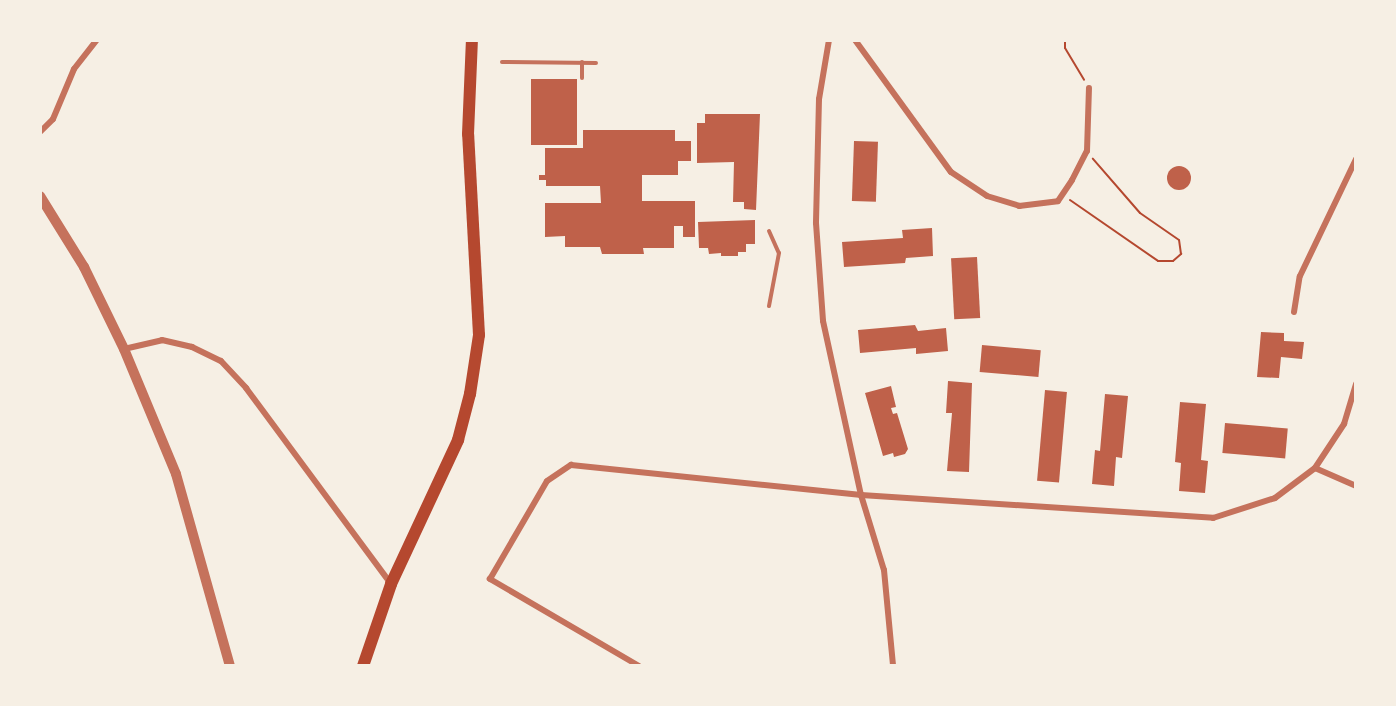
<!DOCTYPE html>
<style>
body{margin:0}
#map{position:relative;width:1396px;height:706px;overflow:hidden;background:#f6efe4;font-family:"Source Sans 3",sans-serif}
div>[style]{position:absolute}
.building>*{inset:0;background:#bf614a;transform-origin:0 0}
.round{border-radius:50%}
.path>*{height:2px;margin:-1px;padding:0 1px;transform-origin:1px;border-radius:1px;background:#b5482f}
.service>*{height:4px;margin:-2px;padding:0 2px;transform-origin:2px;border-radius:2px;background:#c5725c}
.minor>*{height:6px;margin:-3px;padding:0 3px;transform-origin:3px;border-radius:3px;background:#c5725c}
.tertiary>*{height:10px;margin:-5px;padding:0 5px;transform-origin:5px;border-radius:5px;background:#c5725c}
.secondary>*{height:12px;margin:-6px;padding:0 6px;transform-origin:6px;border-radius:6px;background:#b5482f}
span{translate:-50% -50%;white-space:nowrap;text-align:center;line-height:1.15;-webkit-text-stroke:6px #f6efe4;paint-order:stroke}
.frame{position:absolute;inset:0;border:42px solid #f6efe4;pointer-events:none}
</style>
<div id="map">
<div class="building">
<i style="left:577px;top:79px;width:66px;height:46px;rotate:90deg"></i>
<i style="clip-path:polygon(705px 114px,760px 114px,756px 210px,744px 209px,744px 202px,733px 202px,734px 162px,697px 163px,697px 123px,705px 123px)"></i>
<i style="clip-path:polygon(583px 130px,675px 130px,675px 141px,691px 141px,691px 161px,678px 161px,678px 175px,642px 175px,642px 201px,695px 201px,695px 237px,683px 237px,683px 226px,674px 226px,674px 248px,643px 248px,644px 254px,602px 254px,600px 247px,565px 247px,565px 236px,545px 237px,545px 203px,601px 203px,600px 186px,546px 186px,546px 180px,539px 180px,539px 175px,545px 175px,545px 148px,583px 148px)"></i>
<i style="left:854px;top:141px;width:24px;height:60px;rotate:2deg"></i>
<i class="round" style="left:1167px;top:166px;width:24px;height:24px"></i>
<i style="clip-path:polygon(755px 220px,755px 244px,746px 244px,746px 252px,738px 252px,738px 256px,721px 256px,721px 253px,709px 254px,708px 248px,699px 248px,698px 222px)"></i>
<i style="clip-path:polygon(932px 228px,933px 256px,906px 258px,905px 263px,844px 267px,842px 242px,903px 238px,902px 230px)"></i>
<i style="left:977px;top:257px;width:61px;height:26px;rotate:87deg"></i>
<i style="clip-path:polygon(915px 325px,918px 331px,946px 328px,948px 351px,916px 354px,916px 348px,860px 353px,858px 330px)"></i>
<i style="clip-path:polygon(1261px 332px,1284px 333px,1284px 341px,1304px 342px,1302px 359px,1281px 357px,1279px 378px,1257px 377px)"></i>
<i style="left:982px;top:345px;width:59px;height:27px;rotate:5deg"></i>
<i style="clip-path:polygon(948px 381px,972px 383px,969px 472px,947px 471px,952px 413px,946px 413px)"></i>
<i style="clip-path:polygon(891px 386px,896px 407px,891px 408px,893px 414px,897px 413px,908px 449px,905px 454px,894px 457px,893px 453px,883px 456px,865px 393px)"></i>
<i style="left:1045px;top:390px;width:22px;height:91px;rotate:5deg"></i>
<i style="clip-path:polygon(1105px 394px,1128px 396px,1122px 458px,1116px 457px,1114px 486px,1092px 484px,1095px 450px,1100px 451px)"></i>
<i style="clip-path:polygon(1180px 402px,1206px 404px,1201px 460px,1208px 461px,1205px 493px,1179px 491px,1181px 463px,1175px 462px)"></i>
<i style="left:1225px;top:423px;width:63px;height:30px;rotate:5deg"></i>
</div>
<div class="path">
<i style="left:1065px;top:40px;width:8px;rotate:90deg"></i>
<i style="left:1065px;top:48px;width:37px;rotate:59deg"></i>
<i style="left:1070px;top:200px;width:107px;rotate:34.7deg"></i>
<i style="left:1158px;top:261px;width:15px"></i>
<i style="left:1173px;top:261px;width:11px;rotate:-41deg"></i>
<i style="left:1181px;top:254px;width:14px;rotate:-98deg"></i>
<i style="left:1179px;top:240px;width:47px;rotate:-145.3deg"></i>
<i style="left:1140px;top:213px;width:72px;rotate:-131deg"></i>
</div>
<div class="service">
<i style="left:502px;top:62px;width:94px;rotate:0.6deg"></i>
<i style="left:582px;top:78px;width:16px;rotate:-90deg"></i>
<i style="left:769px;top:231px;width:24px;rotate:66deg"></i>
<i style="left:779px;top:253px;width:54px;rotate:100.7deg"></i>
</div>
<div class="minor">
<i style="left:829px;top:40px;width:60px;rotate:99.6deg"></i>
<i style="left:819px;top:99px;width:124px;rotate:91.4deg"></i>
<i style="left:816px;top:223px;width:98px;rotate:85.9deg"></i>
<i style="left:823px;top:321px;width:178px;rotate:77.7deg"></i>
<i style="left:861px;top:495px;width:78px;rotate:73deg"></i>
<i style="left:884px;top:570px;width:96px;rotate:84.6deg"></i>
<i style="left:855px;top:40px;width:163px;rotate:54deg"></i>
<i style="left:951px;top:172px;width:43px;rotate:33.7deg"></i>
<i style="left:987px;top:196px;width:34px;rotate:17deg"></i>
<i style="left:1019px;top:206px;width:39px;rotate:-7deg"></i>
<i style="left:1058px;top:201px;width:25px;rotate:-56deg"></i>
<i style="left:1072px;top:180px;width:33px;rotate:-63deg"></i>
<i style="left:1087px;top:151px;width:63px;rotate:-88.2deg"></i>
<i style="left:40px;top:132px;width:18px;rotate:-45deg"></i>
<i style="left:53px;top:119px;width:54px;rotate:-67.2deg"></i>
<i style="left:74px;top:69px;width:37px;rotate:-52deg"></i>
<i style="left:1294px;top:312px;width:36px;rotate:-81deg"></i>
<i style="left:1300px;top:276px;width:130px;rotate:-64.4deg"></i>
<i style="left:124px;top:349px;width:39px;rotate:-13deg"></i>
<i style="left:162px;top:340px;width:31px;rotate:13deg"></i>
<i style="left:192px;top:347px;width:32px;rotate:26deg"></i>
<i style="left:221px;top:361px;width:37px;rotate:47deg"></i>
<i style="left:246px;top:388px;width:244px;rotate:53.5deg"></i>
<i style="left:1315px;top:468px;width:45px;rotate:23.7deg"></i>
<i style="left:639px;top:666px;width:173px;rotate:-149.7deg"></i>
<i style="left:490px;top:579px;width:113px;rotate:-59.8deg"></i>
<i style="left:547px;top:481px;width:29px;rotate:-34deg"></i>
<i style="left:571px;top:465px;width:292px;rotate:5.9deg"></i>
<i style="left:861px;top:495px;width:353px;rotate:3.7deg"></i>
<i style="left:1213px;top:518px;width:65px;rotate:-17.9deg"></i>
<i style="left:1275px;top:498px;width:50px;rotate:-36.9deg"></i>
<i style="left:1315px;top:468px;width:53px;rotate:-56.6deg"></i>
<i style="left:1344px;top:424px;width:42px;rotate:-73.3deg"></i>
</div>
<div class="tertiary">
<i style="left:40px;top:196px;width:84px;rotate:58.2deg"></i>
<i style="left:84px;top:267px;width:91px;rotate:64deg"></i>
<i style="left:124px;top:349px;width:135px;rotate:67.4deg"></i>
<i style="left:176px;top:474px;width:199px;rotate:74.3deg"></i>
</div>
<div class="secondary">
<i style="left:363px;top:666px;width:87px;rotate:-71.1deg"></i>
<i style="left:391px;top:584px;width:159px;rotate:-65deg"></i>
<i style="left:458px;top:440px;width:48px;rotate:-75.4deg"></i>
<i style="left:470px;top:394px;width:60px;rotate:-81.3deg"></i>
<i style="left:479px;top:335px;width:201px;rotate:-93.1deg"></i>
<i style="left:468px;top:134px;width:94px;rotate:-87.6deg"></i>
</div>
<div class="frame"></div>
</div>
